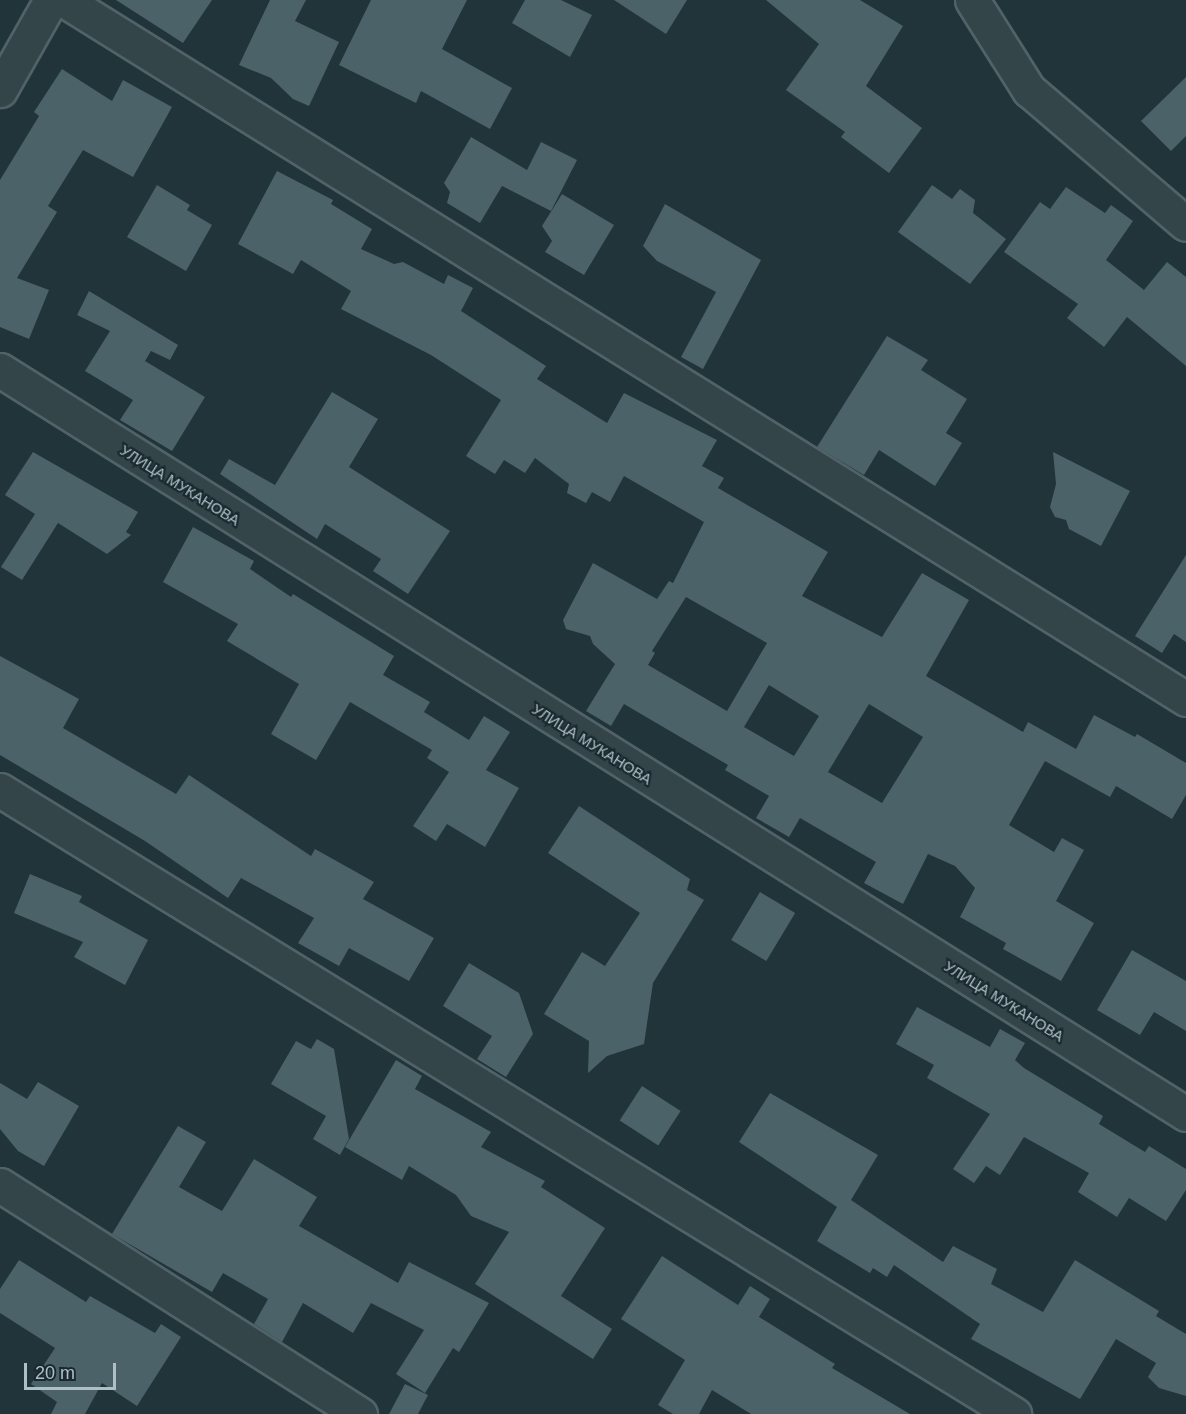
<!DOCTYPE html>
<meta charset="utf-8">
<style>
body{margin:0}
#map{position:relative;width:1186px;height:1414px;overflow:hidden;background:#20343a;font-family:Arial,sans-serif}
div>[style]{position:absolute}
.building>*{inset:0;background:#4b6268;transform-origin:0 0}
.roads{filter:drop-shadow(2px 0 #516268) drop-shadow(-2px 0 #516268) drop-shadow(0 2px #516268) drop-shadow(0 -2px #516268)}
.street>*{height:33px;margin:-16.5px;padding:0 16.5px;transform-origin:16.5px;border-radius:16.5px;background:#34454a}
span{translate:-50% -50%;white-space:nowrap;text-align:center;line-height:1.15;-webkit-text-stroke:4.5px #19292f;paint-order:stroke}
.street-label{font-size:15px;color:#aec0c6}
.scale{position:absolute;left:24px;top:1363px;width:92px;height:27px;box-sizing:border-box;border:3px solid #aec0c6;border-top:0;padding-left:8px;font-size:18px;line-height:21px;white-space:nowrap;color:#aec0c6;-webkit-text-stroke:4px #19292f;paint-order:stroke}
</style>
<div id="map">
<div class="building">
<i style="clip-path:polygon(116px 0,212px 0,183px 43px)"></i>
<i style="clip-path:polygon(270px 0,306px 0,295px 21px,339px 42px,309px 106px,293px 99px,271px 78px,239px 65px)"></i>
<i style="clip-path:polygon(371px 0,467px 0,442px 49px,512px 88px,490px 129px,421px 91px,416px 103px,339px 65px)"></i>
<i style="clip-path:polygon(525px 0,561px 0,592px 15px,570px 57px,512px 23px)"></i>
<i style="clip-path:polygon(614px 0,687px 0,666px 34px)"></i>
<i style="clip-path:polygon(766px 0,860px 0,903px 26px,866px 86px,922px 128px,889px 173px,841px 137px,845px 132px,786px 90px,819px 44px)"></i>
<i style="clip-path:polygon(62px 69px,112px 101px,123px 80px,172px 107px,133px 177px,83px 150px,48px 206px,57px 212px,17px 278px,49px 290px,29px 339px,0 327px,0 180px,39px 116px,34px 112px)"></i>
<i style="clip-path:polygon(1186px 77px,1186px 136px,1171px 151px,1141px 121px)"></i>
<i style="clip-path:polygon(471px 137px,527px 170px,541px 142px,577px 160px,551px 211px,502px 186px,480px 223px,447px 203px,450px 192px,444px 183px)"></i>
<i style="clip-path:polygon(evenodd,277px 171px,333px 200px,331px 204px,372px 229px,361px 249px,394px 264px,403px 262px,444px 284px,448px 275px,473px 288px,461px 311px,546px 366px,537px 379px,607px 423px,624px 393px,717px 440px,702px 466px,724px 478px,718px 488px,828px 552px,802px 596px,882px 637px,922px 573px,969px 600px,926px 676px,1023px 732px,1028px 722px,1076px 749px,1094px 715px,1135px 737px,1137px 734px,1186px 763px,1186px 795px,1172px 819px,1116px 786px,1110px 797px,1045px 761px,1009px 825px,1054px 852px,1062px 838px,1084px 850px,1056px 901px,1094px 923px,1061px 981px,1003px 949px,1006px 943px,960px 917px,975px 888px,955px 866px,928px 854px,903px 904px,864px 883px,876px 862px,800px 818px,789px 837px,756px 818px,769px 796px,725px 770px,728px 765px,624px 704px,611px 726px,586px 711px,615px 664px,593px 644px,590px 636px,566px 629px,563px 620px,593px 563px,657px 599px,669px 581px,673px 583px,704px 522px,624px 476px,610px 502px,592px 492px,586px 503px,567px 493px,569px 484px,535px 458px,525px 473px,504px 460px,495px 474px,466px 456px,501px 400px,431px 355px,341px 309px,351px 291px,301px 260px,293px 274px,238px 244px,277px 171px,686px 597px,767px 643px,727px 711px,648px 665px,655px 653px,652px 651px,686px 597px,277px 171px,769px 685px,819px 716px,794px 756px,744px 727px,769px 685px,277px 171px,869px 704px,923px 737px,882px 803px,828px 772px,869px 704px)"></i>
<i style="clip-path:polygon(157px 185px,190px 205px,187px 210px,212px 225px,186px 271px,127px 237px)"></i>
<i style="clip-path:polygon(932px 185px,952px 199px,960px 189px,975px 200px,973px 213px,1006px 239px,970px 284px,898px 232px)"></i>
<i style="clip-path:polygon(1066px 187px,1105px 213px,1111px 205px,1133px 221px,1106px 260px,1144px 290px,1167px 262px,1186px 277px,1186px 366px,1127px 317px,1104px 347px,1067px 318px,1078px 304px,1004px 252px,1040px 202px,1050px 209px)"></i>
<i style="clip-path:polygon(562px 194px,614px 225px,584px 275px,545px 252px,552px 241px,542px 226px)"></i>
<i style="clip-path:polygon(665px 204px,761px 260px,703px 369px,681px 357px,716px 292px,657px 261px,643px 246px)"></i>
<i style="clip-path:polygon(89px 291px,178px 345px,170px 360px,151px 351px,145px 361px,205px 397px,172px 451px,120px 420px,133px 400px,85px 371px,110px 331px,77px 315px)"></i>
<i style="clip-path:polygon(887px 336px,928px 360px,921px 370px,967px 399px,946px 433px,962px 443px,935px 486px,879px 450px,864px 475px,817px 447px)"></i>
<i style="clip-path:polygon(332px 392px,378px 419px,349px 467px,450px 531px,408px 594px,373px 571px,381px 559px,325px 524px,317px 539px,220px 474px,229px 459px,275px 485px)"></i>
<i style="clip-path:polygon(33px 452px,138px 512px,126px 532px,131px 535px,107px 554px,58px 523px,22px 580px,1px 567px,35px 514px,5px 495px)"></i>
<i style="clip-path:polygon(1053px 452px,1130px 491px,1101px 546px,1069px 529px,1066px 520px,1055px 517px,1050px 507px,1056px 484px)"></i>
<i style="clip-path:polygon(193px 527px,254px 561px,250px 569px,291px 597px,293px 594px,394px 656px,383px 675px,430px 702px,424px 712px,469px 740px,484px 716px,510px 732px,486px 770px,519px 788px,485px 847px,447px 824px,436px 841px,413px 826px,449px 772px,427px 758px,432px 750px,350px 702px,316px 760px,271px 734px,299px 684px,227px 641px,238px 624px,163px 582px)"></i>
<i style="clip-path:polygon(1186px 555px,1186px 642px,1174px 634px,1162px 653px,1135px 636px)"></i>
<i style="clip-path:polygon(0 656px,79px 699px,63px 728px,176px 794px,189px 775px,311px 856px,315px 849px,374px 882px,363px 899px,434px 938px,409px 981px,349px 948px,339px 966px,298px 943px,314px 918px,241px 878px,228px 898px,145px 841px,0 755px)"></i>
<i style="clip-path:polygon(579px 806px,690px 879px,687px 890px,704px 900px,653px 983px,644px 1044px,607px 1056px,588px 1073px,589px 1041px,544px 1014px,582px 952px,605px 966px,640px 913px,548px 853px)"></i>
<i style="clip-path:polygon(30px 874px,82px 896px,79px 902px,148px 940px,125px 985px,74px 957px,83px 942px,14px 913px)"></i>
<i style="left:760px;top:892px;width:41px;height:56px;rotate:31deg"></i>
<i style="clip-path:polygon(1132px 950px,1186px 981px,1186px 1031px,1154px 1012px,1140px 1035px,1097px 1010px)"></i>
<i style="clip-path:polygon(469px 963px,519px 993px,533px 1034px,506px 1077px,477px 1059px,492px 1036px,443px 1006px)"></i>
<i style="clip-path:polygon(917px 1007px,990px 1047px,1000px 1029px,1025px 1043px,1015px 1060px,1024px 1068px,1103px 1116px,1099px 1124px,1145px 1152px,1149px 1146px,1186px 1169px,1186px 1190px,1166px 1221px,1129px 1198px,1117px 1217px,1078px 1192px,1089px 1173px,1024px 1137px,1000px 1175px,986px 1166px,974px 1183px,953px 1169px,990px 1114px,927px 1078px,934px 1065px,896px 1044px)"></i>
<i style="clip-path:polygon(317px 1039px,334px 1049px,349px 1139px,340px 1155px,313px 1139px,326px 1116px,271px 1084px,296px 1041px,311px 1049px)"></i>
<i style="clip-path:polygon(396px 1060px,422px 1076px,415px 1089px,491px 1132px,481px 1147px,545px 1181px,541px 1187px,605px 1228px,561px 1296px,612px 1329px,593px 1359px,475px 1284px,509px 1232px,471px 1216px,456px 1195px,409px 1166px,402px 1180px,345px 1147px)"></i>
<i style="clip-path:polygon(38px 1082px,79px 1106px,44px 1166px,18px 1151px,0 1129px,0 1083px,27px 1099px)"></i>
<i style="left:642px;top:1086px;width:46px;height:41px;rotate:33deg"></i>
<i style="clip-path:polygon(770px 1093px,878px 1155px,851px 1200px,943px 1262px,953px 1246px,997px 1269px,991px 1284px,1043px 1312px,1075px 1260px,1159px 1311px,1156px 1316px,1186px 1334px,1186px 1396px,1159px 1388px,1148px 1377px,1156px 1363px,1116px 1339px,1080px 1399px,971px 1339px,980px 1324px,894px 1265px,887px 1277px,873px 1268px,870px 1273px,817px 1241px,837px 1207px,739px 1142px)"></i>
<i style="clip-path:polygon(178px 1126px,206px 1142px,179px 1187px,222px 1211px,254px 1159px,317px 1197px,299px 1226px,398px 1283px,409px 1262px,489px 1303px,459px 1352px,453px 1348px,425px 1393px,396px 1374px,424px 1330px,371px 1303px,353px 1333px,303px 1303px,282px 1342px,254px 1324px,268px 1299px,223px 1273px,212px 1292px,112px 1234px)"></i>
<i style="clip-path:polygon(662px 1256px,738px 1305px,750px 1286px,770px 1299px,759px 1317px,835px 1364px,832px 1368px,910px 1414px,751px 1414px,712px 1390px,699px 1414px,673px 1414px,658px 1405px,685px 1360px,621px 1319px)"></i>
<i style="clip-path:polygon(19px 1260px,86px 1302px,90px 1296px,155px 1333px,161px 1324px,181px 1337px,137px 1406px,102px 1383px,85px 1414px,51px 1414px,57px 1402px,31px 1384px,55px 1348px,0 1313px,0 1289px)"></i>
<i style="clip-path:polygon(405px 1384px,428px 1395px,418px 1414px,389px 1414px)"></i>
</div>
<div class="roads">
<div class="street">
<i style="left:64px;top:0;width:1322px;rotate:31.92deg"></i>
<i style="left:972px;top:0;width:107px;rotate:57.7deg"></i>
<i style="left:1029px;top:90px;width:206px;rotate:40.5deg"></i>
<i style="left:0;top:90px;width:103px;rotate:-60.5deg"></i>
<i style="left:0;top:370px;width:1400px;rotate:32.1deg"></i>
<i style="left:0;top:790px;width:1191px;rotate:31.61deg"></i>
<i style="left:0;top:1185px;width:427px;rotate:32.5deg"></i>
</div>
</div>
<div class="street-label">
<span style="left:180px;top:485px;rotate:32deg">УЛИЦА МУКАНОВА</span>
<span style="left:592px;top:744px;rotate:32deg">УЛИЦА МУКАНОВА</span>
<span style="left:1004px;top:1001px;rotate:32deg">УЛИЦА МУКАНОВА</span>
</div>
<div class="scale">20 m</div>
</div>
